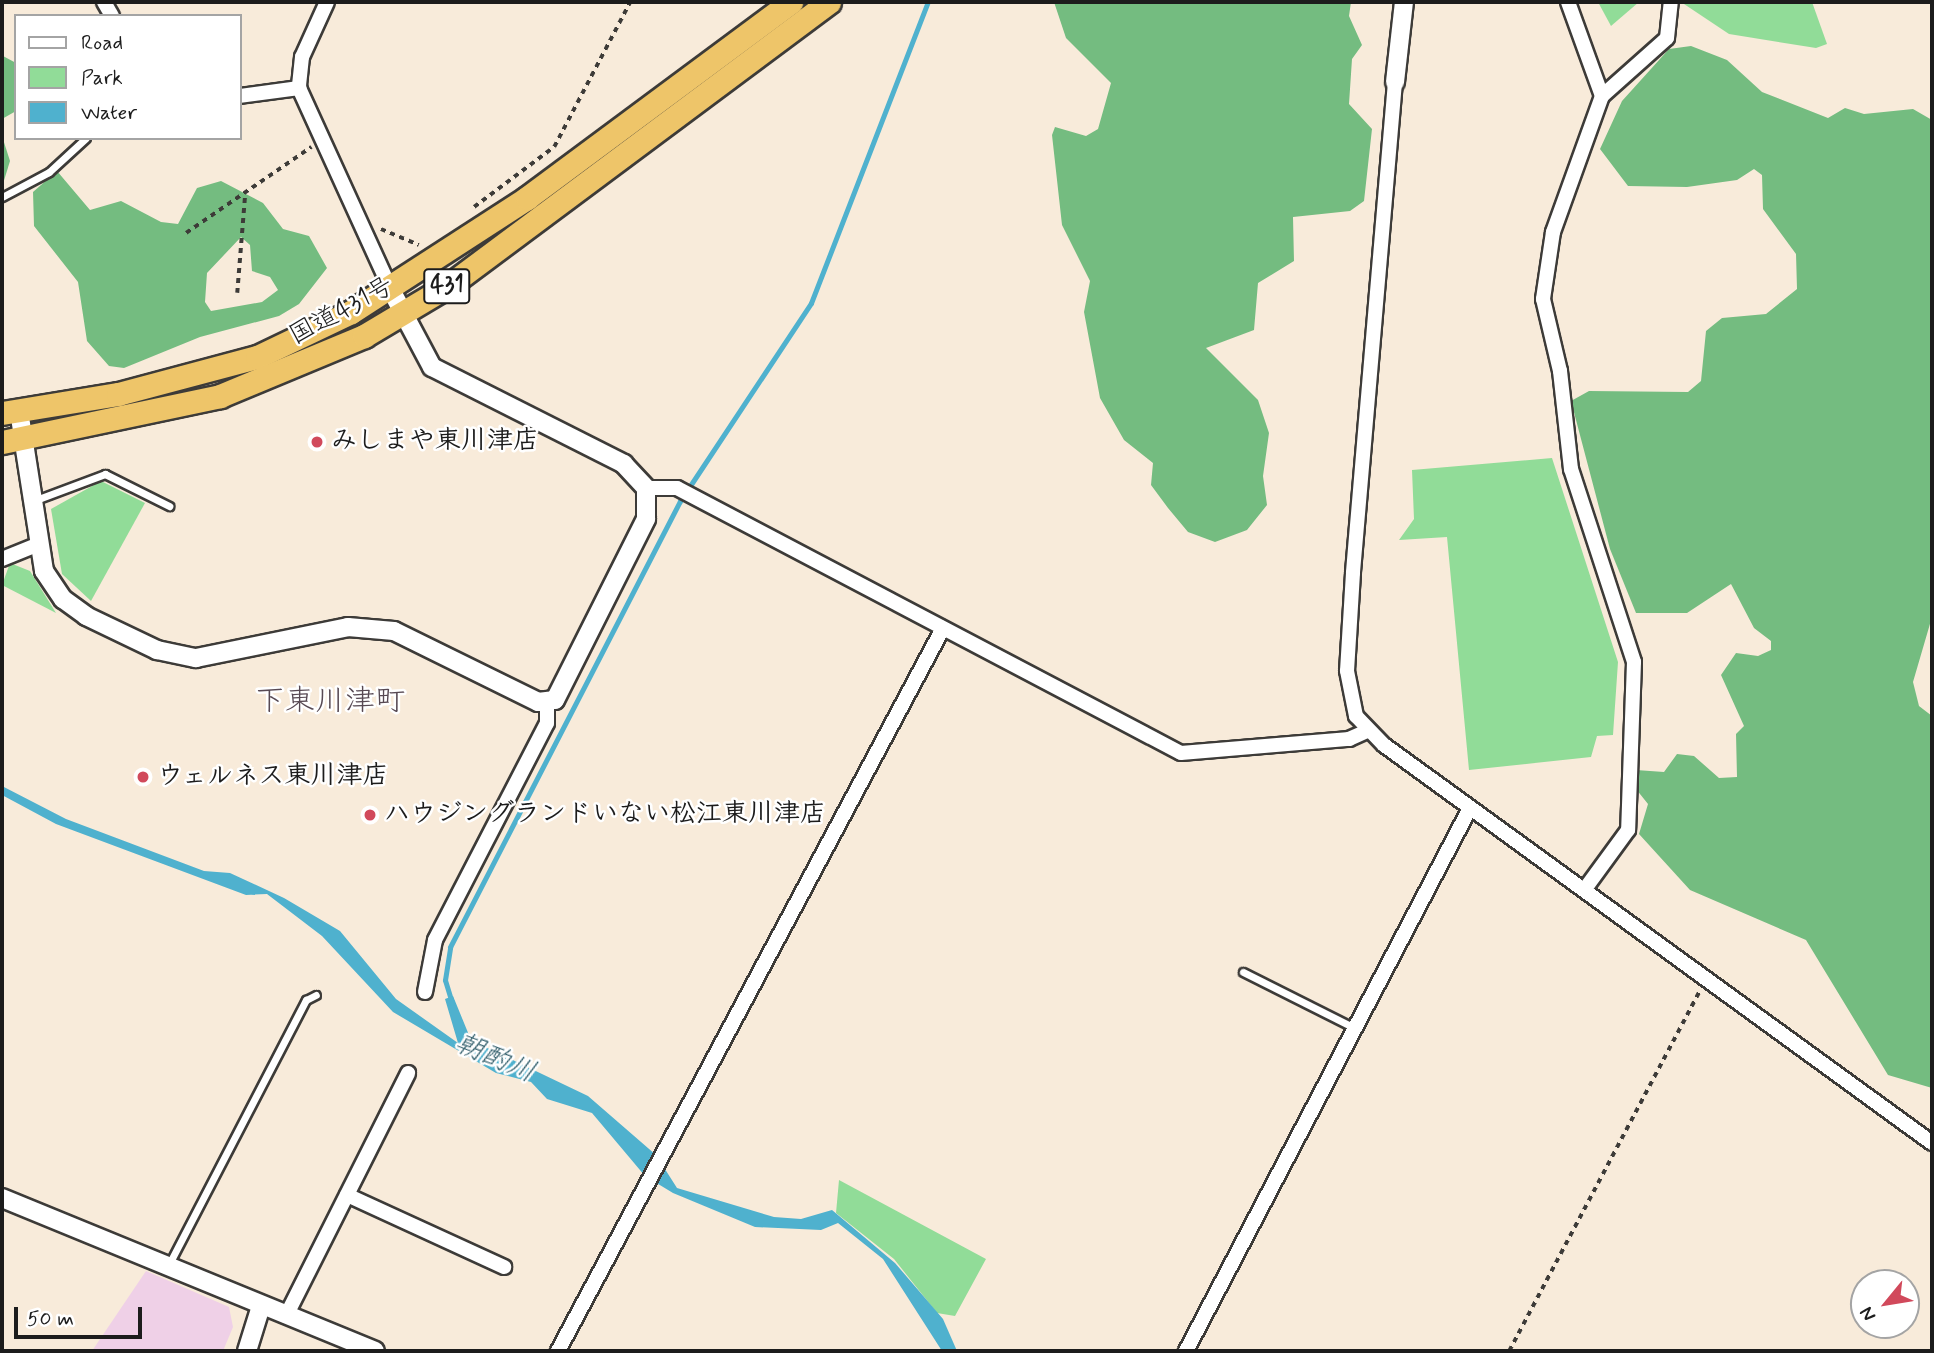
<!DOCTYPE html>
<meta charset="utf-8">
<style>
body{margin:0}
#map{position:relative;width:1934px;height:1353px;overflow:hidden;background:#f8ebda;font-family:Mynerve,"Klee One",sans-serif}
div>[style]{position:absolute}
.built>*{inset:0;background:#efd0e7}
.green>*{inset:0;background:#91dc98}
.forest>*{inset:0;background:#74bc80}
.water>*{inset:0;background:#4fb1ce}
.stream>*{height:5px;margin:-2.5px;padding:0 2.5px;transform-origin:2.5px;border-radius:2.5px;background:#4fb1ce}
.path>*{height:3.5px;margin-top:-1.75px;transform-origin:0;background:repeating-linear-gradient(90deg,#3d3b38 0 5px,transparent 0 10px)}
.roads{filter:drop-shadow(2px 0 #3d3b38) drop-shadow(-2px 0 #3d3b38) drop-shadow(0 2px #3d3b38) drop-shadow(0 -2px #3d3b38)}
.service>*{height:7px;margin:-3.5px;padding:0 3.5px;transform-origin:3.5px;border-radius:3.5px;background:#fff}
.minor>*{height:14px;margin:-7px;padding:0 7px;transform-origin:7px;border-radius:7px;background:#fff}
.tertiary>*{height:18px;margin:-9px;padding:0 9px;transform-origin:9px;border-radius:9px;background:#fff}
.trunk>*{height:23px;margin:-11.5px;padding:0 11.5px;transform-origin:11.5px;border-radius:11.5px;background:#eec569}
.dots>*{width:19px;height:19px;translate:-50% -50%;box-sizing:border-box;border:4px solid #fff;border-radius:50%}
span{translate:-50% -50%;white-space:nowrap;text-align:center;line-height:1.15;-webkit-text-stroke:5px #fff;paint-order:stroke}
.shield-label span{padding:2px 5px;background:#fff;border:2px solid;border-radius:5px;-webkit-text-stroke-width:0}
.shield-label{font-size:24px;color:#1c1c1c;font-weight:700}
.street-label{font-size:26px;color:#1c1c1c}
.poi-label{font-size:26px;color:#1c1c1c;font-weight:700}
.left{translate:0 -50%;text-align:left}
.water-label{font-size:28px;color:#335f6c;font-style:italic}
.quarter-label{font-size:30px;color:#574953}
.frame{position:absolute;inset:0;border:4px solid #1c1c1c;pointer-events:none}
.legend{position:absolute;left:14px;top:14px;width:228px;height:126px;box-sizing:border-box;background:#fff;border:2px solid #a4a4a4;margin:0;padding:9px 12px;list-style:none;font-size:21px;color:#1c1c1c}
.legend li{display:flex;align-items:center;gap:14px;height:35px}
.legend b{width:35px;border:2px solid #a4a4a4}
.north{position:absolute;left:1850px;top:1269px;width:70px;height:70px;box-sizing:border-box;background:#fff;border:2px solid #a4a4a4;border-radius:50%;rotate:240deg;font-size:19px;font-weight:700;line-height:28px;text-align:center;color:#1c1c1c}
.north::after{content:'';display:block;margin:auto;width:24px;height:32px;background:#d1495b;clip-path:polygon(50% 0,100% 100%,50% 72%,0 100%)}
.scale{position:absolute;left:14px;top:1307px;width:128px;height:32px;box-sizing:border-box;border:4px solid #1c1c1c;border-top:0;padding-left:9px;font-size:21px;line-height:24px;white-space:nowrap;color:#1c1c1c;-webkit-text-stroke:5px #fff;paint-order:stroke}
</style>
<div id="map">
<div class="built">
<i style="clip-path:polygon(146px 1271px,229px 1307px,233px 1327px,223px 1351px,92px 1351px)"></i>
</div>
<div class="green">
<i style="clip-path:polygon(1598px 2px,1639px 2px,1611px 26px)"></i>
<i style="clip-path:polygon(1681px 2px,1812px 2px,1827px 44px,1816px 48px,1729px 34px)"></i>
<i style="clip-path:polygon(1552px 458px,1618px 662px,1613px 735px,1597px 736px,1591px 757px,1469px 770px,1447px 537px,1399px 540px,1414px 519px,1412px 470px)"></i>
<i style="clip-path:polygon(101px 481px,145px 503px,91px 601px,62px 574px,51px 509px)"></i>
<i style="clip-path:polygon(10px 563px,30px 571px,56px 613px,2px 585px)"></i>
<i style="clip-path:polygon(839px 1180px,986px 1259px,955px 1316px,937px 1313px,894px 1259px,836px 1213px)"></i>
</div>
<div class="forest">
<i style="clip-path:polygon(1054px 2px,1351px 2px,1349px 16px,1362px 45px,1352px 59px,1349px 104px,1372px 129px,1364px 201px,1350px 211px,1293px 217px,1294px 261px,1258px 283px,1254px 330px,1206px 348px,1258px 400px,1269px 433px,1263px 476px,1267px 505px,1247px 530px,1215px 542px,1188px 532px,1168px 508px,1151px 485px,1153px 463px,1124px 440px,1100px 398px,1084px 312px,1090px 281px,1062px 225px,1052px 135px,1055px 127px,1086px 136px,1098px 129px,1111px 83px,1066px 38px)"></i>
<i style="clip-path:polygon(1691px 46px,1727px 60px,1762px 92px,1828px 118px,1845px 108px,1864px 114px,1913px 109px,1932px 120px,1932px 617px,1913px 682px,1919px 706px,1932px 716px,1932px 1088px,1888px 1075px,1806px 940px,1690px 890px,1639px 834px,1648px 804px,1636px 789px,1636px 770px,1664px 772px,1677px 754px,1694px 756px,1719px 778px,1737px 777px,1736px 734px,1744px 726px,1721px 675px,1736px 653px,1758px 656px,1771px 650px,1771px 641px,1754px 628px,1731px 584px,1687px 613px,1636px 613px,1610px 549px,1571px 401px,1589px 391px,1688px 392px,1701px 381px,1706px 331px,1722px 318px,1766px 314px,1797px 289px,1796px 254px,1763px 209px,1762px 175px,1754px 169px,1737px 180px,1687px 187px,1628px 186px,1600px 149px,1622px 101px,1669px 49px)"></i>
<i style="clip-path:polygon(3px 56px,16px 63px,16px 111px,2px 119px)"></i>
<i style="clip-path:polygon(2px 136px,10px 161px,2px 187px)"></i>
<i style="clip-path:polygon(evenodd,57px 171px,90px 210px,121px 201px,161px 222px,178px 224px,197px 188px,221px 181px,263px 203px,283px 229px,309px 236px,327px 268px,299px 304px,279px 316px,200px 337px,124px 368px,109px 366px,87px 341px,78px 282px,34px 226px,33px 192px,57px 171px,241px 237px,250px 245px,252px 271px,270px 277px,278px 290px,262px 302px,211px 311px,205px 302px,207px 273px,241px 237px)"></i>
</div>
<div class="water">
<i style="clip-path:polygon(2px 786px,66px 819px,204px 871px,230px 873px,284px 898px,340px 931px,396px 999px,458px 1043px,445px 999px,453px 996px,471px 1040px,588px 1096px,656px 1155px,677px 1188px,774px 1217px,801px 1219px,832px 1210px,895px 1263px,943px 1319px,957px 1351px,942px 1351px,883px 1259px,838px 1223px,821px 1230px,755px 1227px,673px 1193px,645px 1176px,592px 1113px,547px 1099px,531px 1082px,496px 1073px,393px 1012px,322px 936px,267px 894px,246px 895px,56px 824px,2px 795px)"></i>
</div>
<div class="stream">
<i style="left:452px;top:1003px;width:24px;rotate:-107deg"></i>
<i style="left:445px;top:980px;width:33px;rotate:-81deg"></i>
<i style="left:450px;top:947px;width:502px;rotate:-62.72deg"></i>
<i style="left:680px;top:501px;width:237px;rotate:-56.5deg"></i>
<i style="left:811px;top:303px;width:323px;rotate:-68.8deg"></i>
</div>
<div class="path">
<i style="left:474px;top:207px;width:100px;rotate:-36.9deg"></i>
<i style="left:554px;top:147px;width:164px;rotate:-62.3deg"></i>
<i style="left:381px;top:229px;width:41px;rotate:22.8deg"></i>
<i style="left:186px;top:233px;width:152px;rotate:-34.5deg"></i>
<i style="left:237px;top:293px;width:99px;rotate:-85.4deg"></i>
<i style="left:1509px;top:1351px;width:408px;rotate:-62.1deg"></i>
</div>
<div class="roads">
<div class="service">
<i style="left:2px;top:197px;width:53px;rotate:-28deg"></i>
<i style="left:49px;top:172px;width:50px;rotate:-42.6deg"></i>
<i style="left:33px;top:501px;width:77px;rotate:-20.6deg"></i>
<i style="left:105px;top:474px;width:72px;rotate:26.6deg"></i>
<i style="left:1243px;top:972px;width:125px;rotate:26.6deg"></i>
<i style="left:168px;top:1266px;width:300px;rotate:-62.6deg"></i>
<i style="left:306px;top:1000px;width:11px;rotate:-27deg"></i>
</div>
<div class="minor">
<i style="left:104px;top:2px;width:16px;rotate:60deg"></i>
<i style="left:327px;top:2px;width:60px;rotate:114.4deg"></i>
<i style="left:302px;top:57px;width:31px;rotate:96deg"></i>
<i style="left:299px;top:88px;width:222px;rotate:65.5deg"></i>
<i style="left:1568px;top:2px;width:100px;rotate:70.1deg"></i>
<i style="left:1602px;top:96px;width:145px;rotate:109.8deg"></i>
<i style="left:1553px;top:232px;width:68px;rotate:98.5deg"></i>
<i style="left:1543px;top:299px;width:74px;rotate:76.7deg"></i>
<i style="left:1560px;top:371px;width:99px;rotate:83.6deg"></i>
<i style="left:1571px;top:469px;width:203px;rotate:71.9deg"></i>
<i style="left:1634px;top:662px;width:168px;rotate:92deg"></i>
<i style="left:1628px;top:830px;width:73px;rotate:126.1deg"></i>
<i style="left:1395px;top:82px;width:493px;rotate:94.9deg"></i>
<i style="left:1353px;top:573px;width:98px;rotate:93.5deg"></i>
<i style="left:1347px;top:671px;width:46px;rotate:78.7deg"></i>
<i style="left:1356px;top:716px;width:40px;rotate:46deg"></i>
<i style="left:1384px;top:745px;width:677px;rotate:35.99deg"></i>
<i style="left:240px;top:96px;width:60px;rotate:-7.7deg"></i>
<i style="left:1602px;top:96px;width:87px;rotate:-41.7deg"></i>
<i style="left:1667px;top:38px;width:36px;rotate:-84deg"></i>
<i style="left:646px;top:488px;width:31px"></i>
<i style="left:677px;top:488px;width:569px;rotate:27.74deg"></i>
<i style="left:1181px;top:753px;width:169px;rotate:-4.8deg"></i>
<i style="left:1349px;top:739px;width:20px;rotate:-24deg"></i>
<i style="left:2px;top:559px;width:38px;rotate:-22deg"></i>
<i style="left:425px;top:992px;width:53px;rotate:-79.1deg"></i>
<i style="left:435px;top:940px;width:244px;rotate:-62.7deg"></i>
<i style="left:547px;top:723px;width:20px;rotate:-90deg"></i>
<i style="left:347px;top:1195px;width:173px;rotate:24.6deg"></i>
<i style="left:286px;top:1316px;width:272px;rotate:-63.3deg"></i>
<i style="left:558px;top:1351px;width:819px;rotate:-61.96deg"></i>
<i style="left:1186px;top:1351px;width:613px;rotate:-62.39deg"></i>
</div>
<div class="tertiary">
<i style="left:1395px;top:82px;width:81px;rotate:-83.6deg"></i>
<i style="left:19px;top:411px;width:162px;rotate:81.1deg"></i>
<i style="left:44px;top:571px;width:34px;rotate:56deg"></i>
<i style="left:63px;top:599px;width:29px;rotate:36deg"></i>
<i style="left:86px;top:616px;width:79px;rotate:25.6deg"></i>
<i style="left:157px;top:650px;width:40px;rotate:12deg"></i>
<i style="left:196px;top:658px;width:155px;rotate:-11.5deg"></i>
<i style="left:348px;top:627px;width:46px;rotate:5deg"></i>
<i style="left:394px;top:631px;width:161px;rotate:26.2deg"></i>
<i style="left:538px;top:702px;width:17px;rotate:-7deg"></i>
<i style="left:555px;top:700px;width:203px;rotate:-63.3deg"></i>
<i style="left:646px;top:519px;width:31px;rotate:-90deg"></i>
<i style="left:646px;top:488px;width:33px;rotate:-133deg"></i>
<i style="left:624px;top:464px;width:215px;rotate:-153.2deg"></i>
<i style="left:432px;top:367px;width:87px;rotate:-118deg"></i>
<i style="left:2px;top:1198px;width:403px;rotate:22.3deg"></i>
<i style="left:247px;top:1351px;width:47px;rotate:-72.7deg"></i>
</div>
<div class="trunk">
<i style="left:2px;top:413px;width:118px;rotate:-9.3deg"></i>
<i style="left:118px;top:394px;width:144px;rotate:-14.9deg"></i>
<i style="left:257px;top:357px;width:104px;rotate:-25.6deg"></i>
<i style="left:351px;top:312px;width:210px;rotate:-32.9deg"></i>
<i style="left:527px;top:198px;width:329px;rotate:-36.6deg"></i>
<i style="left:2px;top:442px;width:223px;rotate:-11.9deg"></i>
<i style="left:220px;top:396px;width:156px;rotate:-22.6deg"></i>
<i style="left:364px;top:336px;width:98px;rotate:-30.8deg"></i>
<i style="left:448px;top:286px;width:475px;rotate:-36.7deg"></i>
</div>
</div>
<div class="dots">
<i style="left:317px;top:442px;background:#d1495b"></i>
<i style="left:143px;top:777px;background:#d1495b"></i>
<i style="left:370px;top:815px;background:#d1495b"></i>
</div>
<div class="shield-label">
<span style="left:447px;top:286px">431</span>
</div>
<div class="street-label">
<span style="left:342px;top:312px;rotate:-28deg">国道431号</span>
</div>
<div class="poi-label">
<span class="left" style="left:331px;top:442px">みしまや東川津店</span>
<span class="left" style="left:157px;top:777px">ウェルネス東川津店</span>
<span class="left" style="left:384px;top:815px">ハウジングランドいない松江東川津店</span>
</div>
<div class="water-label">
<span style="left:495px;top:1059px;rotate:23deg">朝酌川</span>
</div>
<div class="quarter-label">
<span style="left:330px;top:702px">下東川津町</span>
</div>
<div class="frame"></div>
<ul class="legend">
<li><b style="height:9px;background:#fff"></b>Road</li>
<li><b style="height:19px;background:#91dc98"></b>Park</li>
<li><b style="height:19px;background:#4fb1ce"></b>Water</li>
</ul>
<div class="north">N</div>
<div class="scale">50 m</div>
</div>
